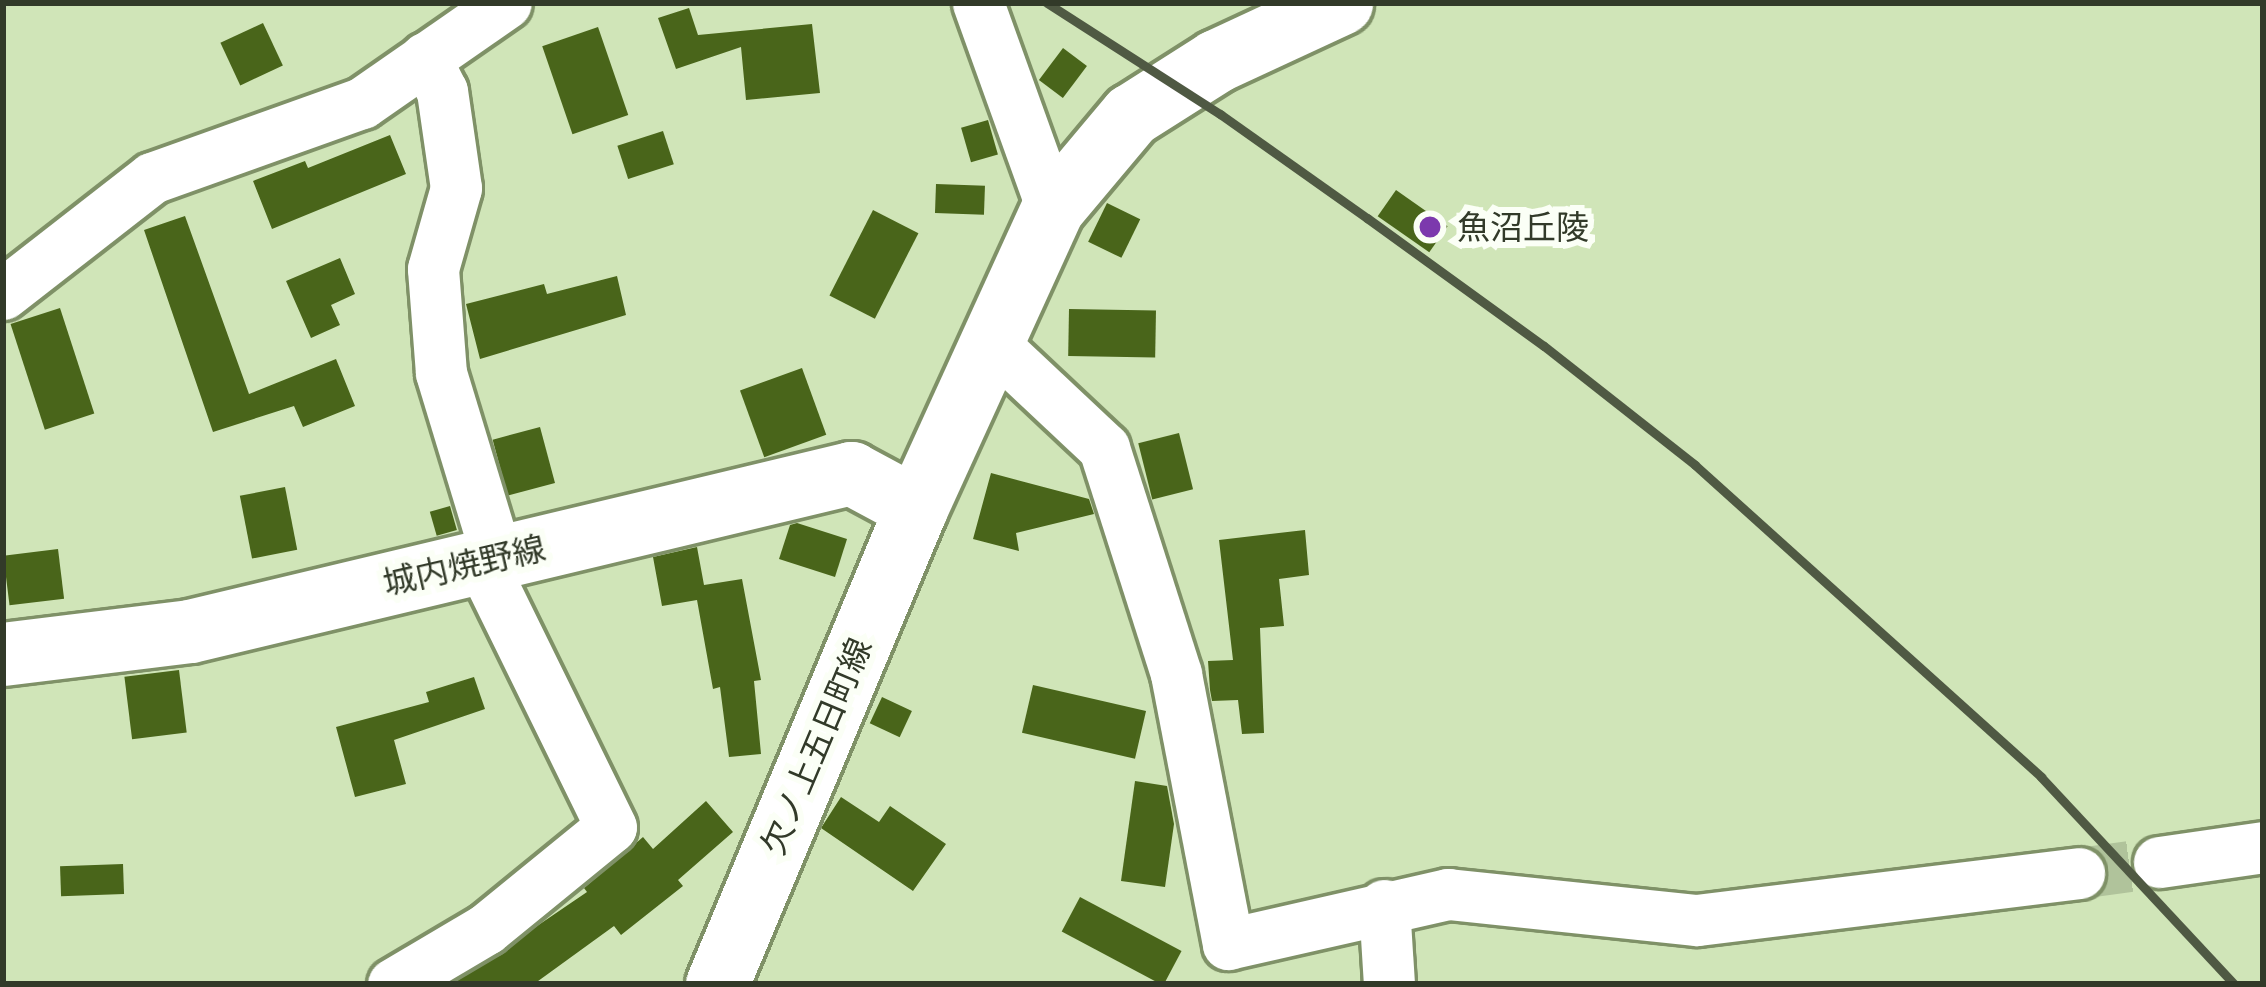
<!DOCTYPE html>
<meta charset="utf-8">
<style>
body{margin:0}
#map{position:relative;width:2266px;height:987px;overflow:hidden;background:#d0e5b8;font-family:Lato,"Noto Sans JP",sans-serif}
div>[style]{position:absolute}
.building>*{inset:0;background:#49651a;transform-origin:0 0}
.minor-tunnel>*{height:51px;margin-top:-25.5px;transform-origin:0;background:repeating-linear-gradient(90deg,#b0c39b 0 51px,transparent 0 77px)}
.roads{filter:drop-shadow(3px 0 #7f9167) drop-shadow(-3px 0 #7f9167) drop-shadow(0 3px #7f9167) drop-shadow(0 -3px #7f9167)}
.minor>*{height:51px;margin:-25.5px;padding:0 25.5px;transform-origin:25.5px;border-radius:25.5px;background:#fff}
.major>*{height:63px;margin:-31.5px;padding:0 31.5px;transform-origin:31.5px;border-radius:31.5px;background:#fff}
.rail>*{height:9px;margin:-4.5px;padding:0 4.5px;transform-origin:4.5px;border-radius:4.5px;background:#4f5943}
.dots>*{width:33px;height:33px;translate:-50% -50%;box-sizing:border-box;border:6px solid #fbfff6;border-radius:50%}
span{translate:-50% -50%;white-space:nowrap;text-align:center;line-height:1.15;-webkit-text-stroke:12px #fbfff6;paint-order:stroke}
.poi-label{font-size:33px;color:#323a29}
.left{translate:0 -50%;text-align:left}
.street-label{font-size:33px;color:#323a29}
.frame{position:absolute;inset:0;border:6px solid #323a29;pointer-events:none}
</style>
<div id="map">
<div class="building">
<i style="clip-path:polygon(689px 8px,698px 35px,812px 24px,820px 93px,746px 100px,741px 47px,676px 69px,658px 18px)"></i>
<i style="left:263px;top:23px;width:47px;height:47px;rotate:65deg"></i>
<i style="left:598px;top:27px;width:93px;height:59px;rotate:71deg"></i>
<i style="left:1063px;top:48px;width:30px;height:40px;rotate:37deg"></i>
<i style="left:988px;top:120px;width:36px;height:28px;rotate:74deg"></i>
<i style="left:663px;top:131px;width:35px;height:48px;rotate:72deg"></i>
<i style="clip-path:polygon(390px 135px,406px 174px,272px 229px,253px 181px,305px 161px,308px 168px)"></i>
<i style="left:936px;top:184px;width:49px;height:29px;rotate:2deg"></i>
<i style="left:1396px;top:190px;width:63px;height:32px;rotate:35deg"></i>
<i style="left:1107px;top:203px;width:37px;height:43px;rotate:26deg"></i>
<i style="left:873px;top:210px;width:51px;height:96px;rotate:27deg"></i>
<i style="clip-path:polygon(185px 216px,249px 394px,336px 359px,355px 406px,303px 427px,294px 406px,213px 432px,144px 230px)"></i>
<i style="clip-path:polygon(340px 258px,355px 294px,331px 305px,340px 325px,311px 338px,286px 281px)"></i>
<i style="clip-path:polygon(617px 276px,626px 315px,480px 359px,466px 304px,544px 284px,547px 294px)"></i>
<i style="left:60px;top:308px;width:111px;height:52px;rotate:72deg"></i>
<i style="left:1069px;top:309px;width:87px;height:47px;rotate:1deg"></i>
<i style="left:802px;top:368px;width:71px;height:66px;rotate:70deg"></i>
<i style="left:540px;top:427px;width:58px;height:49px;rotate:75deg"></i>
<i style="left:1179px;top:433px;width:58px;height:42px;rotate:76deg"></i>
<i style="clip-path:polygon(991px 473px,1089px 499px,1094px 514px,1016px 533px,1019px 551px,973px 539px)"></i>
<i style="left:285px;top:487px;width:64px;height:46px;rotate:79deg"></i>
<i style="left:450px;top:506px;width:25px;height:21px;rotate:74deg"></i>
<i style="clip-path:polygon(797px 523px,847px 539px,835px 577px,779px 559px,790px 525px)"></i>
<i style="clip-path:polygon(1305px 530px,1309px 575px,1279px 579px,1284px 626px,1260px 628px,1264px 733px,1242px 734px,1238px 700px,1212px 701px,1210px 690px,1208px 661px,1233px 660px,1219px 540px)"></i>
<i style="clip-path:polygon(697px 547px,704px 585px,742px 579px,761px 680px,754px 681px,761px 754px,729px 757px,720px 687px,713px 689px,697px 600px,662px 606px,653px 557px)"></i>
<i style="left:58px;top:549px;width:50px;height:55px;rotate:83deg"></i>
<i style="left:179px;top:670px;width:63px;height:55px;rotate:83deg"></i>
<i style="clip-path:polygon(474px 677px,485px 709px,394px 740px,406px 784px,355px 797px,336px 727px,429px 702px,426px 692px)"></i>
<i style="left:1033px;top:685px;width:116px;height:49px;rotate:13deg"></i>
<i style="left:882px;top:697px;width:33px;height:29px;rotate:25deg"></i>
<i style="clip-path:polygon(1135px 781px,1167px 786px,1174px 824px,1165px 887px,1121px 881px)"></i>
<i style="clip-path:polygon(841px 797px,879px 822px,890px 806px,946px 844px,913px 891px,821px 828px)"></i>
<i style="clip-path:polygon(706px 801px,733px 832px,678px 880px,683px 886px,621px 935px,614px 926px,534px 984px,452px 984px,587px 892px,584px 888px,643px 837px,653px 849px)"></i>
<i style="left:123px;top:864px;width:30px;height:63px;rotate:88deg"></i>
<i style="left:1080px;top:897px;width:115px;height:39px;rotate:28deg"></i>
</div>
<div class="minor-tunnel">
<i style="left:2079px;top:873px;width:81px;rotate:-7.8deg"></i>
</div>
<div class="roads">
<div class="minor">
<i style="left:978px;top:3px;width:219px;rotate:70.2deg"></i>
<i style="left:425px;top:58px;width:37px;rotate:63deg"></i>
<i style="left:442px;top:91px;width:98px;rotate:81.8deg"></i>
<i style="left:456px;top:188px;width:84px;rotate:105.9deg"></i>
<i style="left:433px;top:269px;width:104px;rotate:85.6deg"></i>
<i style="left:441px;top:373px;width:192px;rotate:73.1deg"></i>
<i style="left:3px;top:294px;width:189px;rotate:-37.9deg"></i>
<i style="left:152px;top:178px;width:223px;rotate:-19.7deg"></i>
<i style="left:362px;top:103px;width:175px;rotate:-34.8deg"></i>
<i style="left:989px;top:340px;width:158px;rotate:43.2deg"></i>
<i style="left:1104px;top:448px;width:237px;rotate:72.3deg"></i>
<i style="left:1176px;top:674px;width:275px;rotate:79.1deg"></i>
<i style="left:1228px;top:944px;width:226px;rotate:-12.8deg"></i>
<i style="left:1448px;top:894px;width:250px;rotate:6deg"></i>
<i style="left:1697px;top:920px;width:385px;rotate:-7deg"></i>
<i style="left:2159px;top:862px;width:105px;rotate:-8.2deg"></i>
<i style="left:1384px;top:905px;width:79px;rotate:86.4deg"></i>
<i style="left:393px;top:984px;width:108px;rotate:-30.6deg"></i>
<i style="left:486px;top:929px;width:161px;rotate:-39.2deg"></i>
<i style="left:611px;top:827px;width:297px;rotate:-116.1deg"></i>
</div>
<div class="major">
<i style="left:3px;top:654px;width:188px;rotate:-7deg"></i>
<i style="left:190px;top:631px;width:680px;rotate:-13.44deg"></i>
<i style="left:851px;top:473px;width:74px;rotate:28.3deg"></i>
<i style="left:717px;top:984px;width:516px;rotate:-67.31deg"></i>
<i style="left:916px;top:508px;width:328px;rotate:-65.5deg"></i>
<i style="left:1052px;top:209px;width:123px;rotate:-50deg"></i>
<i style="left:1131px;top:115px;width:101px;rotate:-32.4deg"></i>
<i style="left:1216px;top:61px;width:138px;rotate:-24.9deg"></i>
</div>
</div>
<div class="rail">
<i style="left:1047px;top:3px;width:206px;rotate:32.7deg"></i>
<i style="left:1220px;top:114px;width:180px;rotate:35.3deg"></i>
<i style="left:1367px;top:218px;width:218px;rotate:35.9deg"></i>
<i style="left:1544px;top:346px;width:192px;rotate:38.2deg"></i>
<i style="left:1695px;top:465px;width:466px;rotate:42deg"></i>
<i style="left:2041px;top:777px;width:283px;rotate:47deg"></i>
</div>
<div class="dots">
<i style="left:1430px;top:227px;background:#7c39ad"></i>
</div>
<div class="poi-label">
<span class="left" style="left:1457px;top:227px">魚沼丘陵</span>
</div>
<div class="street-label">
<span style="left:464px;top:565px;rotate:-13deg">城内焼野線</span>
<span style="left:816px;top:746px;rotate:-67deg">欠ノ上五日町線</span>
</div>
<div class="frame"></div>
</div>
